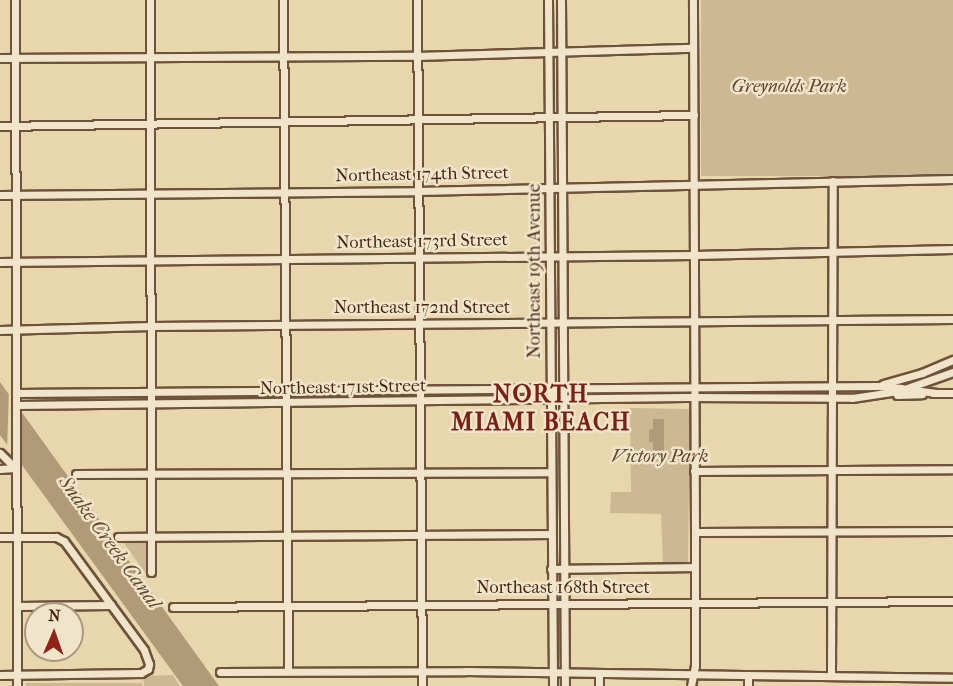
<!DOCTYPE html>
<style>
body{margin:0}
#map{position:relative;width:953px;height:686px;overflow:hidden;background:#e8d7ad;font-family:"IM FELL French Canon",serif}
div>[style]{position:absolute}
.green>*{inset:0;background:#ccb993;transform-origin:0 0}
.water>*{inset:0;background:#b19a78}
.pier>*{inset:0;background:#e8d7ad}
.roads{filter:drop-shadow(2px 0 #6e5239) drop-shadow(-2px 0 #6e5239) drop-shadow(0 2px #6e5239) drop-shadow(0 -2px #6e5239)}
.minor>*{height:7px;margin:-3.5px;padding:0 3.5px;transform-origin:3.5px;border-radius:3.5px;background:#f0e5ca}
span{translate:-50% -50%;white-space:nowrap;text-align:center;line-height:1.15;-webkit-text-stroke:5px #f0e5ca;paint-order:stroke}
.park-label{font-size:18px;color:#61432c;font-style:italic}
.street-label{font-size:18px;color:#462512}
.water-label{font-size:20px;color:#664831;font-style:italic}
.district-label{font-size:24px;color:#7a1f14;font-weight:700;letter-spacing:1.5px}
.north{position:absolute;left:24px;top:602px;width:60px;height:60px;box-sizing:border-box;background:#f0e5ca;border:2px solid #ac9880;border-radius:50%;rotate:2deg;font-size:16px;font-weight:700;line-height:24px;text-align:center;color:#462512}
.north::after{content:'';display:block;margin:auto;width:21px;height:27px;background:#8f2418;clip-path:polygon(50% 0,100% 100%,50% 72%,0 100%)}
</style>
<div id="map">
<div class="green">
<i style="left:701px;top:0;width:252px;height:176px"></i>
<i style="clip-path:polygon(630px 408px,690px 409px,688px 563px,663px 563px,661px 514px,610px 513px,611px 492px,631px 492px)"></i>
<i style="clip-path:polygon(121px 539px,149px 539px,148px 577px)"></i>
<i style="clip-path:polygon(173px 675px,180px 686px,144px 686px,143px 676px)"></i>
<i style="left:26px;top:683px;width:116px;height:3px"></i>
</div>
<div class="water">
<i style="clip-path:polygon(0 382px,219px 686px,183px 686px,0 435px)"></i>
<i style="clip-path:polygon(653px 419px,664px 419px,664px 452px,653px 453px,653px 442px,649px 442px,649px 430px,653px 429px)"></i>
</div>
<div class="pier">
<i style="clip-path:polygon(9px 389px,24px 410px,22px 414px,22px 470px,7px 451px)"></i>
</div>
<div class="roads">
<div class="minor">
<i style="left:15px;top:0;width:686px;rotate:89.83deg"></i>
<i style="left:150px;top:0;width:572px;rotate:89.9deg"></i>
<i style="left:283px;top:0;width:671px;rotate:89.57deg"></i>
<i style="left:417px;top:0;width:686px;rotate:89.58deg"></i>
<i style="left:548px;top:0;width:686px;rotate:89.58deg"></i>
<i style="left:561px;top:0;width:686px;rotate:89.67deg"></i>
<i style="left:0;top:58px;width:417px;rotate:-0.3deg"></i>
<i style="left:417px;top:56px;width:276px;rotate:-1.7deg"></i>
<i style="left:0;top:126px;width:694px;rotate:-0.91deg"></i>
<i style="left:0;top:195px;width:417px;rotate:-0.5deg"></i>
<i style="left:417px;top:191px;width:536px;rotate:-1.28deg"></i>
<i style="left:0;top:262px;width:694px;rotate:-0.58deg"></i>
<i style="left:694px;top:255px;width:259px;rotate:-1.3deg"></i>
<i style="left:0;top:330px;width:151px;rotate:-1.5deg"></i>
<i style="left:151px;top:326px;width:802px;rotate:-0.5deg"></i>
<i style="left:883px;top:384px;width:41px;rotate:-15.8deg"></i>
<i style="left:922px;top:373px;width:34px;rotate:-23deg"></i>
<i style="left:913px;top:390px;width:24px;rotate:7deg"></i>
<i style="left:16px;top:393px;width:862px;rotate:-0.47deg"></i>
<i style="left:878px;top:386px;width:24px;rotate:5deg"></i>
<i style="left:933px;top:393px;width:20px"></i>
<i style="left:897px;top:395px;width:25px;rotate:-2deg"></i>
<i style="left:16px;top:405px;width:669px;rotate:-0.69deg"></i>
<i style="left:685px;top:397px;width:167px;rotate:0.3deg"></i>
<i style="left:852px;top:398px;width:48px;rotate:-8.5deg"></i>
<i style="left:899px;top:391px;width:57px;rotate:-19.4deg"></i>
<i style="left:0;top:453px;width:21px;rotate:45deg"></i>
<i style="left:0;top:469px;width:15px;rotate:-4deg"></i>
<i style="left:694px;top:471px;width:259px;rotate:-0.4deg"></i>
<i style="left:76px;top:474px;width:474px;rotate:-0.2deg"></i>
<i style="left:695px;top:532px;width:258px;rotate:-0.2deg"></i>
<i style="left:0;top:537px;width:56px"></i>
<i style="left:56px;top:537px;width:9px;rotate:27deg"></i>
<i style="left:64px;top:541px;width:135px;rotate:53.7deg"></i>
<i style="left:144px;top:650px;width:15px;rotate:70deg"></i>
<i style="left:149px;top:664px;width:5px;rotate:101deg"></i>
<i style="left:148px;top:669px;width:8px;rotate:150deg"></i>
<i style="left:141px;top:673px;width:141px;rotate:179.2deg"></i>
<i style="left:118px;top:537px;width:433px;rotate:-0.4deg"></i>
<i style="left:551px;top:569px;width:144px;rotate:-0.8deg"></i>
<i style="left:17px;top:606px;width:94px;rotate:-0.6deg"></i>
<i style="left:173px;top:607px;width:780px;rotate:-0.44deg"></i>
<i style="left:220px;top:672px;width:245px;rotate:-0.2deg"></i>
<i style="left:465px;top:671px;width:488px;rotate:0.8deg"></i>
<i style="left:748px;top:675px;width:11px;rotate:90deg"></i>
<i style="left:831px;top:676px;width:495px;rotate:-89.8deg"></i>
<i style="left:599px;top:686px;width:13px;rotate:-90deg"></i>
<i style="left:691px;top:686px;width:20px;rotate:-79deg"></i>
<i style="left:695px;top:666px;width:134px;rotate:-90deg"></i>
<i style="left:695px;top:532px;width:532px;rotate:-90.22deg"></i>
</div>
</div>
<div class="park-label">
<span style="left:789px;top:87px">Greynolds Park</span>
<span style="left:660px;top:457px">Victory Park</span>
</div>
<div class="street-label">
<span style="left:422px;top:175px;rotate:-1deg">Northeast 174th Street</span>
<span style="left:422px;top:242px;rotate:-1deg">Northeast 173rd Street</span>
<span style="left:535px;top:271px;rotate:-90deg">Northeast 19th Avenue</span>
<span style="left:422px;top:308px">Northeast 172nd Street</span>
<span style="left:343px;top:388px;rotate:-1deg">Northeast 171st Street</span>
<span style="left:563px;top:588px">Northeast 168th Street</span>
</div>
<div class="water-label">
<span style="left:110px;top:542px;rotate:54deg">Snake Creek Canal</span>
</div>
<div class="district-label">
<span style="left:541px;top:409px">NORTH<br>MIAMI BEACH</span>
</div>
<div class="north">N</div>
</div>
